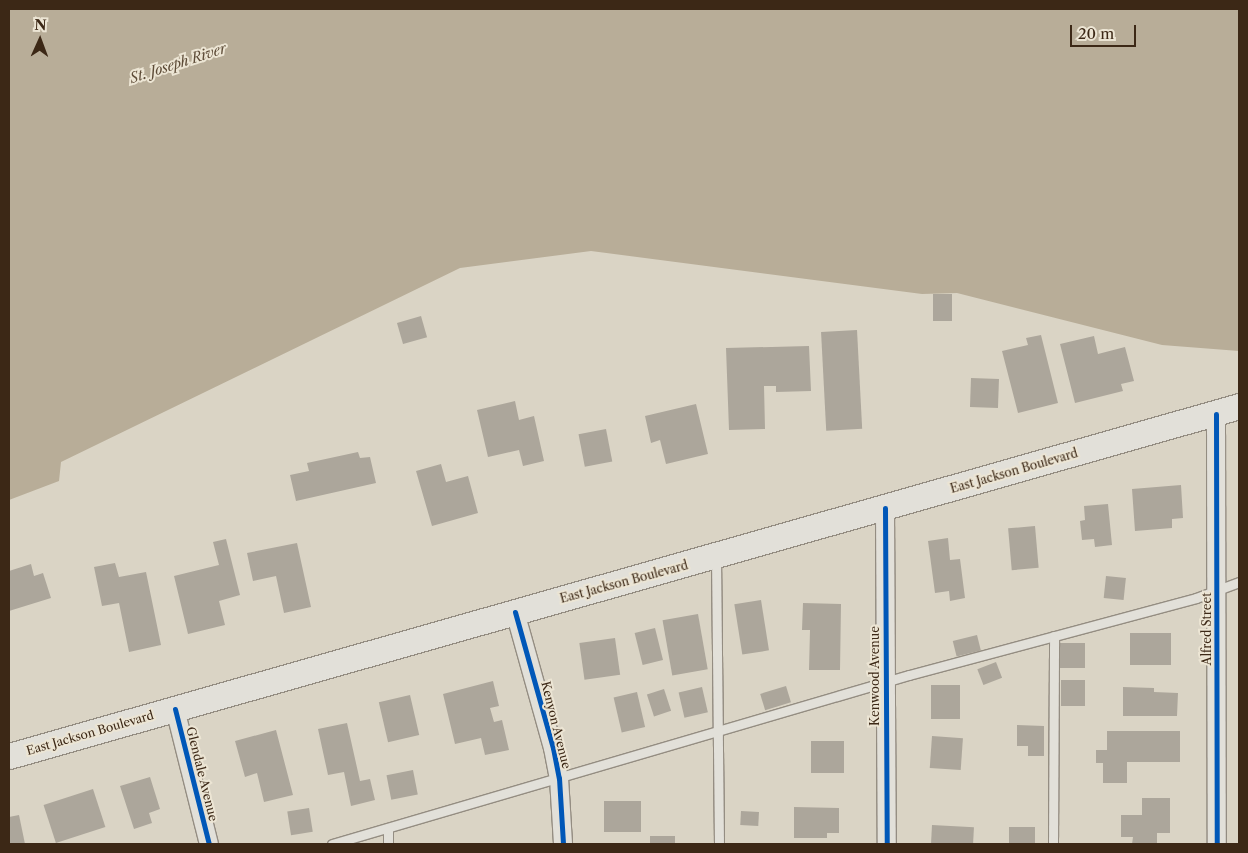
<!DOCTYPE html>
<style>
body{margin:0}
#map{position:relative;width:1248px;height:853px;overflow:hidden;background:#dad4c5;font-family:"Libre Caslon Text",serif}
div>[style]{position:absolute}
.water>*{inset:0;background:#b8ad98}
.building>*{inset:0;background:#aca69b;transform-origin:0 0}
.roads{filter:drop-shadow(1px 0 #948d82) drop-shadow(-1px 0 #948d82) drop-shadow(0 1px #948d82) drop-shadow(0 -1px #948d82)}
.service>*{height:9px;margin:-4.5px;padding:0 4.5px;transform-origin:4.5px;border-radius:4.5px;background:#e2e0d9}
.minor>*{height:18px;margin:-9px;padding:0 9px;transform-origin:9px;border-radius:9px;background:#e2e0d9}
.secondary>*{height:25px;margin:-12.5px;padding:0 12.5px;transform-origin:12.5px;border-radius:12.5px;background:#e2e0d9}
.cycleway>*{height:5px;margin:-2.5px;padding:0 2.5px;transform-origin:2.5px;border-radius:2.5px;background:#0057b8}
span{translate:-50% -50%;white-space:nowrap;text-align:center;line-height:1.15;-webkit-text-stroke:4px #ece5d4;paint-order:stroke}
.street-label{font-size:12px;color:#3c2816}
.water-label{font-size:14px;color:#5d4b37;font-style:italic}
.frame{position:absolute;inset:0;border:10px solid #3c2816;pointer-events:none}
.north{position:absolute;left:15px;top:15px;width:50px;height:50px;-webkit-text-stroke:4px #ece5d4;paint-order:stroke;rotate:2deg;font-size:14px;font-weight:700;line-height:20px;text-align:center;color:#3c2816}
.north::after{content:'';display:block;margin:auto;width:18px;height:22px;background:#3c2816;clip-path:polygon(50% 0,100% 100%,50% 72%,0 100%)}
.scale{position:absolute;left:1070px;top:25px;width:66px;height:22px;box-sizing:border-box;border:2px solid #3c2816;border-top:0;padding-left:6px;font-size:15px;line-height:18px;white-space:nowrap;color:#3c2816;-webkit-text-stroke:4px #ece5d4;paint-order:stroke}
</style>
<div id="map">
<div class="water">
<i style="clip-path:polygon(9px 9px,1239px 9px,1239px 351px,1162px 345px,957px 293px,922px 294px,591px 251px,460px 268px,61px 462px,59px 481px,9px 500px)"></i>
</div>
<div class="building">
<i style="left:933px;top:294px;width:19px;height:27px"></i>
<i style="left:421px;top:316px;width:22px;height:25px;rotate:74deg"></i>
<i style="left:857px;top:330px;width:99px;height:36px;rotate:87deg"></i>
<i style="clip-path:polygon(1041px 335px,1058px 403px,1018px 413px,1002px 351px,1028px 345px,1026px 338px)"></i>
<i style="clip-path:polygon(1094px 336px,1098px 354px,1125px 347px,1134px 381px,1121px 384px,1123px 391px,1075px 403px,1060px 344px)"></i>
<i style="clip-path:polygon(809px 346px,811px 391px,776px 392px,776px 386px,764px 386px,765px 429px,729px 430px,726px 348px)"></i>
<i style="left:971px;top:378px;width:28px;height:29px;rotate:2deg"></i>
<i style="clip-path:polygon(515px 401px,519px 420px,534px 416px,544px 461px,523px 466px,519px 450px,488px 457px,477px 410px)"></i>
<i style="clip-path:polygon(696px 404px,708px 454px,666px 464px,660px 440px,651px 443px,645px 416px)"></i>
<i style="left:606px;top:429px;width:33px;height:28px;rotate:79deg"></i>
<i style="clip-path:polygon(358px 452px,360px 458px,370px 457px,376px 483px,296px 501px,290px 475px,309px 471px,307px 463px)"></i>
<i style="clip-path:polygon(441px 464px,446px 482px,468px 476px,478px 513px,432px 526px,416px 471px)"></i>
<i style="clip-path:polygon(1181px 485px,1183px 518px,1172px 519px,1172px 528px,1135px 531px,1132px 489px)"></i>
<i style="clip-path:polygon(1108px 504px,1112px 545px,1095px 547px,1094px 539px,1082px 540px,1080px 521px,1085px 520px,1084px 506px)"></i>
<i style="left:1035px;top:526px;width:42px;height:27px;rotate:85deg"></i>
<i style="clip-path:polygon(948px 538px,950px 560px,960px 559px,965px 598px,950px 601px,949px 591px,935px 593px,928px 541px)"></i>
<i style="clip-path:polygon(226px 539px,240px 595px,219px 601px,225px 625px,188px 634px,174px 576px,219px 565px,213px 542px)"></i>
<i style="clip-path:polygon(297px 543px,311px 607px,284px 613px,276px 576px,253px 581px,247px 553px)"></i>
<i style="clip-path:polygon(115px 563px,119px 577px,146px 572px,161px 645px,129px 652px,119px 603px,102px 606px,94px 567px)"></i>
<i style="clip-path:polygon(31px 564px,34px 576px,43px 573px,51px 598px,9px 611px,9px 571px)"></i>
<i style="left:1106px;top:576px;width:20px;height:22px;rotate:6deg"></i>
<i style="left:761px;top:600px;width:51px;height:27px;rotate:81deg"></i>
<i style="clip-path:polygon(803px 603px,841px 604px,840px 670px,809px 670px,810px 630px,802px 630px)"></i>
<i style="left:698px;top:614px;width:56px;height:36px;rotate:80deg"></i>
<i style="left:655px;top:628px;width:33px;height:21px;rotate:76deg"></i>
<i style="left:1171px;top:633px;width:32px;height:41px;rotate:90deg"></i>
<i style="left:977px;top:635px;width:16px;height:25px;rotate:76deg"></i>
<i style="left:615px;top:638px;width:37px;height:36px;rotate:82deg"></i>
<i style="left:1060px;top:643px;width:25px;height:25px"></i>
<i style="left:996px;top:662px;width:17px;height:20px;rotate:69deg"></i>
<i style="left:1061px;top:680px;width:24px;height:26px"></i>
<i style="clip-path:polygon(493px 681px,499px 706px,490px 708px,494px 722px,502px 720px,509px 750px,485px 755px,481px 738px,455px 744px,443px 694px)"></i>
<i style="left:931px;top:685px;width:29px;height:34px"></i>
<i style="left:786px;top:686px;width:17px;height:27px;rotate:73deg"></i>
<i style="left:702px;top:687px;width:26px;height:24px;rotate:77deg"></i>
<i style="clip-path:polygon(1123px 687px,1154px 688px,1154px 692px,1178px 693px,1177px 716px,1123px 716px)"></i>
<i style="left:664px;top:689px;width:23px;height:18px;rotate:72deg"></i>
<i style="left:637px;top:692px;width:36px;height:24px;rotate:77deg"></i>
<i style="left:410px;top:695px;width:41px;height:32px;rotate:77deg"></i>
<i style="clip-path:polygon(347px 723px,360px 781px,370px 779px,375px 800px,351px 806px,344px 772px,328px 775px,318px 729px)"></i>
<i style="clip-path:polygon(1017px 725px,1044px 726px,1044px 756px,1028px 756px,1028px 746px,1017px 746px)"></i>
<i style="clip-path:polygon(276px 730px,293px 795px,264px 802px,257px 773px,245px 777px,235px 741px)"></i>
<i style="clip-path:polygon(1107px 731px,1180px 731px,1180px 762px,1127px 762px,1127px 783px,1103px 783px,1103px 763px,1096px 763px,1096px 750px,1107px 750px)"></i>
<i style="left:932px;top:736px;width:31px;height:32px;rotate:4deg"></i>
<i style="left:811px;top:741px;width:33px;height:32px"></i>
<i style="left:413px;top:770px;width:25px;height:27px;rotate:79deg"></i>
<i style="clip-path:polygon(150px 777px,160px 809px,149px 813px,152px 823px,134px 829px,120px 786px)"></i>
<i style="left:93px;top:789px;width:40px;height:52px;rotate:72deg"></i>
<i style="clip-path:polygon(1142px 798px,1170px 798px,1170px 833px,1157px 833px,1157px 844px,1132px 844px,1133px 837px,1121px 837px,1121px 815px,1142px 815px)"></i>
<i style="left:604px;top:801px;width:37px;height:31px"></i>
<i style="clip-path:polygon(794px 807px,839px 808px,839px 833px,827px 833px,827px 838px,794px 838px)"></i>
<i style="left:309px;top:808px;width:24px;height:22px;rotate:81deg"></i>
<i style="left:741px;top:811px;width:18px;height:14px;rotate:3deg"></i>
<i style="clip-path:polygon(19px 815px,25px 844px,9px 844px,9px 817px)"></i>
<i style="left:932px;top:825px;width:42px;height:19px;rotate:3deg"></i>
<i style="left:1009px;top:827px;width:26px;height:17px"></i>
<i style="left:650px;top:836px;width:25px;height:8px"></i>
</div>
<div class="roads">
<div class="service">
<i style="left:716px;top:557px;width:287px;rotate:89.4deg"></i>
<i style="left:388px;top:828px;width:16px;rotate:90deg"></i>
<i style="left:332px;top:844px;width:601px;rotate:-16.33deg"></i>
<i style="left:909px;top:675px;width:297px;rotate:-15deg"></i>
<i style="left:1196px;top:598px;width:46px;rotate:-20.4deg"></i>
<i style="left:1053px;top:844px;width:208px;rotate:-89.7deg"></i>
</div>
<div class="minor">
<i style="left:1216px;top:414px;width:430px;rotate:89.9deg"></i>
<i style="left:885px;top:508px;width:336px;rotate:89.7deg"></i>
<i style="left:515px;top:612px;width:141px;rotate:74.4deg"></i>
<i style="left:553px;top:748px;width:31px;rotate:79deg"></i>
<i style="left:559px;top:778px;width:66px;rotate:86.5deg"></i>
<i style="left:175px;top:709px;width:139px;rotate:75.9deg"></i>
</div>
<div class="secondary">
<i style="left:9px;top:756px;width:1279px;rotate:-15.88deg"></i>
</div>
</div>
<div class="cycleway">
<i style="left:1216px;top:414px;width:430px;rotate:89.9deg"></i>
<i style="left:885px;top:508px;width:336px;rotate:89.7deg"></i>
<i style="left:515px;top:612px;width:141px;rotate:74.4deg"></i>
<i style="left:553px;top:748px;width:31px;rotate:79deg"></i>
<i style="left:559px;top:778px;width:66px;rotate:86.5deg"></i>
<i style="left:175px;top:709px;width:139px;rotate:75.9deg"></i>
</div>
<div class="street-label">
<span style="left:1014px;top:471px;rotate:-16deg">East Jackson Boulevard</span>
<span style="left:624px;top:582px;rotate:-15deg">East Jackson Boulevard</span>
<span style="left:1207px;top:629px;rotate:-90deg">Alfred Street</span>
<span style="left:875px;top:676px;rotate:-90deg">Kenwood Avenue</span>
<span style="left:556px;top:725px;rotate:76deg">Kenyon Avenue</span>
<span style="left:90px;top:733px;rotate:-16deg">East Jackson Boulevard</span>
<span style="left:202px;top:774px;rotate:76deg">Glendale Avenue</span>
</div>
<div class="water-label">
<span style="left:178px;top:63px;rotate:-18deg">St. Joseph River</span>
</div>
<div class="frame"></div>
<div class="north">N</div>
<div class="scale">20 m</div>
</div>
